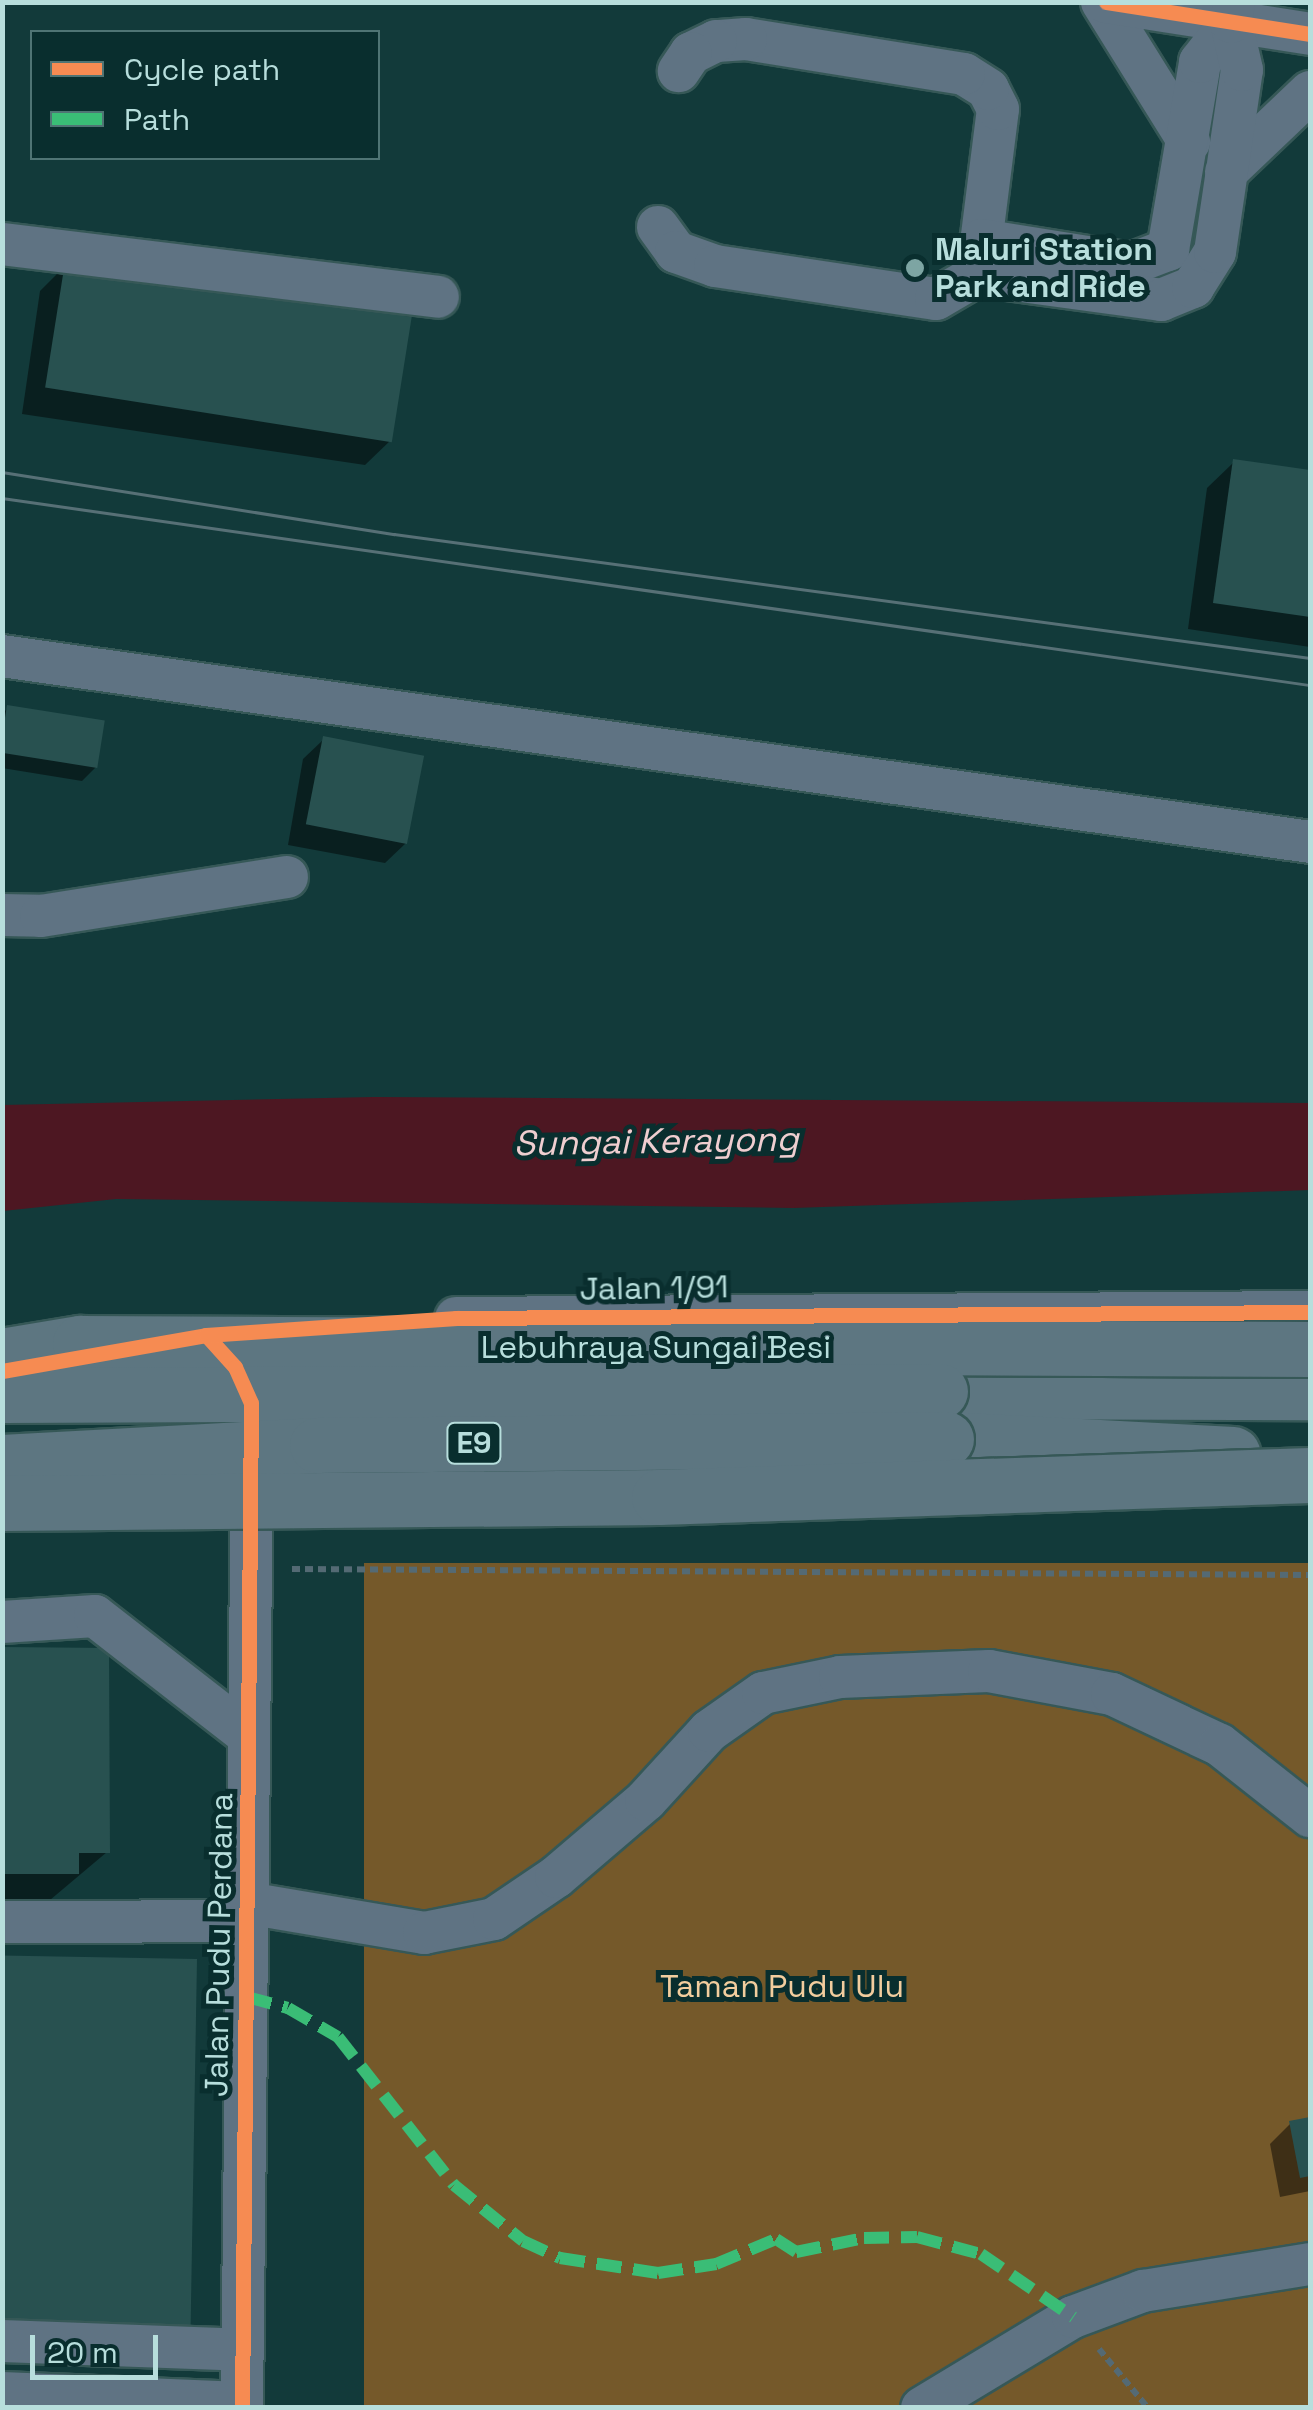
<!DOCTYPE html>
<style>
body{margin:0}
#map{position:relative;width:1313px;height:2410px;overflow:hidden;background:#123a3a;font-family:"Space Grotesk",sans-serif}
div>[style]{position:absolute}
.green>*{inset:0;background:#75592a;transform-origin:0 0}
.water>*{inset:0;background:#4d1722}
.shadow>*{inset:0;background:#0007}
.building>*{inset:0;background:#285150;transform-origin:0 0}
.path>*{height:6px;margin-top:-3px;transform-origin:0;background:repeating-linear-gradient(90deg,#546a74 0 8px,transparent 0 13px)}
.roads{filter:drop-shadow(2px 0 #365857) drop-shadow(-2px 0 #365857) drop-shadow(0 2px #365857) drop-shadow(0 -2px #365857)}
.minor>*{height:42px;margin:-21px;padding:0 21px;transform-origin:21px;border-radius:21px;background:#5f7383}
.highway>*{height:55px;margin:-27.5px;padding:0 27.5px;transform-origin:27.5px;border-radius:27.5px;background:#5d7681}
.tram>*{height:2.5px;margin:-1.25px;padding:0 1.25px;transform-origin:1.25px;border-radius:1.25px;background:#577076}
.bridges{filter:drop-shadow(2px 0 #365857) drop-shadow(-2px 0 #365857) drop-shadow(0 2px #365857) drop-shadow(0 -2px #365857)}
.highway-bridge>*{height:55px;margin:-27.5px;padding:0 27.5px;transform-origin:27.5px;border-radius:27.5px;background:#5d7681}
.quiet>*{height:12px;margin-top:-6px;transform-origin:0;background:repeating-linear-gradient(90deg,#3abd76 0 25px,transparent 0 37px)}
.cycleway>*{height:15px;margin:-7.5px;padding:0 7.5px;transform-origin:7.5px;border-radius:7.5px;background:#f68b52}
.dots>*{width:28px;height:28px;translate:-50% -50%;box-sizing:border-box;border:5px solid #092e2e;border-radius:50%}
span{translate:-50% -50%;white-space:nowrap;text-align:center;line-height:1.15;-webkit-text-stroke:10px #092e2e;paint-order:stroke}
.shield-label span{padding:2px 8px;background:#092e2e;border:2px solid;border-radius:8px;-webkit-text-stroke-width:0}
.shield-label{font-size:30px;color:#b7dedc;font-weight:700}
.poi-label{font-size:32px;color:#b7dedc;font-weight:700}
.left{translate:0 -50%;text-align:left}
.street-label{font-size:32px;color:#b7dedc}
.park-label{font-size:32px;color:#f2cd9e}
.water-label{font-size:35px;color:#efced0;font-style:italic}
.frame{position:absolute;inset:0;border:5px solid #b7dedc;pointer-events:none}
.legend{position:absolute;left:30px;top:30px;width:350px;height:130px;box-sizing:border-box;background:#092e2e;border:2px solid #4f7474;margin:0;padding:12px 18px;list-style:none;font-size:30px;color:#b7dedc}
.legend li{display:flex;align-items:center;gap:20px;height:50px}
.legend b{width:50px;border:2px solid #4f7474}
.scale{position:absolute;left:30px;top:2335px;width:128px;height:45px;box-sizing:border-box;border:5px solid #b7dedc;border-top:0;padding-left:12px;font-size:30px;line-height:35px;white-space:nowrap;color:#b7dedc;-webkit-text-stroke:8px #092e2e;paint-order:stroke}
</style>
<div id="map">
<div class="green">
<i style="left:364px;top:1563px;width:946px;height:845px"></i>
</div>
<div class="water">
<i style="clip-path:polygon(374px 1097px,1310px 1103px,1310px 1190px,793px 1208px,116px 1199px,3px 1211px,3px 1105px)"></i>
</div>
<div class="shadow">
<i style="clip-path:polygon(66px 265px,392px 439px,365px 465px,22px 414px,40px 291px)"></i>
<i style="clip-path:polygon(1234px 462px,1310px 472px,1310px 647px,1188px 629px,1207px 488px)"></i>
<i style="clip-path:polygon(8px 708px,96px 767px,82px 781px,2px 768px,2px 714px)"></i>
<i style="clip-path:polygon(324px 739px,406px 843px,385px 863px,288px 845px,303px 759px)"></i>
<i style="clip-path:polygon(2px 1650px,107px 1852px,50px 1900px,2px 1899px)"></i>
<i style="clip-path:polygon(1309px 2120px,1310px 2191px,1280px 2197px,1270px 2144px,1291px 2123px)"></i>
</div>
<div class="building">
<i style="left:65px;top:262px;width:351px;height:127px;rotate:9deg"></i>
<i style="clip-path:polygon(1233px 459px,1310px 470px,1310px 617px,1213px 603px)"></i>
<i style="left:7px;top:705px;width:99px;height:48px;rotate:9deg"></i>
<i style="left:323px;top:736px;width:103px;height:90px;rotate:11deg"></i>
<i style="clip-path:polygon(2px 1647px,109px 1648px,110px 1853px,79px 1853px,79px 1874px,2px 1874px)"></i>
<i style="left:197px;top:1959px;width:369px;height:195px;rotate:91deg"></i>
<i style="clip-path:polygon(1310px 2117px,1310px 2176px,1300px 2178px,1289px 2121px)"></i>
</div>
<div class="path">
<i style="left:292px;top:1569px;width:1018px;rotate:0.34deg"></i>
<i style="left:1099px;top:2349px;width:77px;rotate:50.3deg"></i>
</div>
<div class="roads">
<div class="minor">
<i style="left:1102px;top:2px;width:165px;rotate:58.1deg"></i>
<i style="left:1106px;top:2px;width:206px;rotate:8.9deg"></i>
<i style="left:1226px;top:172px;width:116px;rotate:-43.6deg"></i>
<i style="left:658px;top:227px;width:31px;rotate:54deg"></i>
<i style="left:676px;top:252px;width:41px;rotate:19.7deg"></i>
<i style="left:715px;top:266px;width:223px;rotate:8.5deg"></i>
<i style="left:936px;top:299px;width:48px;rotate:-30.3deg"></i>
<i style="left:977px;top:275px;width:167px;rotate:-82.8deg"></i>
<i style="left:998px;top:109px;width:22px;rotate:-117deg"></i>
<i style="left:988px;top:89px;width:28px;rotate:-148deg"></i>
<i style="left:964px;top:74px;width:221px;rotate:-170.9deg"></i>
<i style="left:746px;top:39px;width:30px;rotate:176deg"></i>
<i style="left:716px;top:41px;width:28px;rotate:154deg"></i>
<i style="left:691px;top:53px;width:22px;rotate:124deg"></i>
<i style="left:981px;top:240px;width:152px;rotate:9.1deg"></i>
<i style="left:1131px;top:264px;width:40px;rotate:-21deg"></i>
<i style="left:1168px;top:250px;width:191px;rotate:-80.3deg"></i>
<i style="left:1200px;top:62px;width:51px;rotate:-52.2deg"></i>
<i style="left:2px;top:244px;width:439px;rotate:6.9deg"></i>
<i style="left:977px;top:275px;width:186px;rotate:7.7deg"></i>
<i style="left:1161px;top:300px;width:35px;rotate:-22deg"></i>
<i style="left:1193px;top:287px;width:41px;rotate:-57.8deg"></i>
<i style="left:1215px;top:252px;width:184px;rotate:-81.6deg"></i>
<i style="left:1242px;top:70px;width:49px;rotate:-102.9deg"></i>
<i style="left:1231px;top:22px;width:20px;rotate:-81deg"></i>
<i style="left:2px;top:656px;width:1321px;rotate:8.09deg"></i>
<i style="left:2px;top:915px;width:39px;rotate:1deg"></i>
<i style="left:41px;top:916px;width:249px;rotate:-9deg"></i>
<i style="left:456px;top:1318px;width:854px;rotate:-0.4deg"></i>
<i style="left:2px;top:1622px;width:93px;rotate:-3.7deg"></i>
<i style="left:95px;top:1616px;width:195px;rotate:37.9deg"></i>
<i style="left:247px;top:1903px;width:180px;rotate:9.6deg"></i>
<i style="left:424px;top:1933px;width:71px;rotate:-11.3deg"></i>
<i style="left:494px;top:1919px;width:75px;rotate:-34.1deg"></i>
<i style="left:556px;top:1877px;width:118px;rotate:-40.5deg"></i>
<i style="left:646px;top:1800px;width:93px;rotate:-47.6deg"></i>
<i style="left:709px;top:1731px;width:66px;rotate:-35.1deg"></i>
<i style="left:763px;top:1693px;width:79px;rotate:-11.7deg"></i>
<i style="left:840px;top:1677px;width:149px;rotate:-2.3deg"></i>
<i style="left:989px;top:1671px;width:125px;rotate:10.6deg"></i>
<i style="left:1112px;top:1694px;width:119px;rotate:25.3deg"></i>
<i style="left:1220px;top:1745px;width:115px;rotate:38.3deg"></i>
<i style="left:2px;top:1922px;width:244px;rotate:-0.2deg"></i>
<i style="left:2px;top:2341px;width:240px;rotate:2.1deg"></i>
<i style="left:2px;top:2393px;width:240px;rotate:2.4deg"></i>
<i style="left:242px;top:2408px;width:937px;rotate:-89.39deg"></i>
<i style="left:922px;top:2408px;width:176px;rotate:-31.1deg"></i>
<i style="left:1073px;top:2317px;width:75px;rotate:-20.4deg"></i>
<i style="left:1143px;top:2291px;width:169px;rotate:-9.2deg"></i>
</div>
<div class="highway">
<i style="left:940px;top:1391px;width:370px;rotate:0.2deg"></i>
<i style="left:946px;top:1439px;width:287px;rotate:3deg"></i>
</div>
</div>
<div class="tram">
<i style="left:2px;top:472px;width:397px;rotate:9deg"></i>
<i style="left:394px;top:534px;width:924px;rotate:7.71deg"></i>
<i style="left:2px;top:498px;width:1321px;rotate:8.14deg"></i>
</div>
<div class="bridges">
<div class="highway-bridge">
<i style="left:2px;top:1356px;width:79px;rotate:-9.5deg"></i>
<i style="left:80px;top:1343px;width:1230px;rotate:0.28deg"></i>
<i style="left:2px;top:1395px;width:938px;rotate:-0.24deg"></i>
<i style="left:2px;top:1462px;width:315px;rotate:-3.1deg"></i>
<i style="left:317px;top:1445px;width:629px;rotate:-0.55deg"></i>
<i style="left:2px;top:1503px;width:657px;rotate:-0.52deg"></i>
<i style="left:659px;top:1497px;width:651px;rotate:-1.94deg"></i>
</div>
</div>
<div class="quiet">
<i style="left:247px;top:1997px;width:42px;rotate:15deg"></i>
<i style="left:288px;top:2008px;width:58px;rotate:30.1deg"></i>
<i style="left:338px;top:2037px;width:188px;rotate:51.9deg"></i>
<i style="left:454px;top:2185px;width:89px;rotate:39.1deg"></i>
<i style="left:523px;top:2241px;width:41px;rotate:24.7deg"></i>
<i style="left:560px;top:2258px;width:99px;rotate:8.7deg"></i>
<i style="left:658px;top:2273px;width:59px;rotate:-8.8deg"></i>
<i style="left:716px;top:2264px;width:65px;rotate:-22.6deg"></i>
<i style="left:776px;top:2239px;width:24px;rotate:33deg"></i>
<i style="left:796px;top:2252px;width:69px;rotate:-11.6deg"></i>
<i style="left:864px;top:2238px;width:53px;rotate:-1.1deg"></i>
<i style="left:917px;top:2237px;width:66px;rotate:14.9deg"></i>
<i style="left:981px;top:2254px;width:112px;rotate:34.4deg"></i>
</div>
<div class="cycleway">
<i style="left:1106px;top:2px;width:206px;rotate:8.9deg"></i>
<i style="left:206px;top:1335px;width:43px;rotate:47.8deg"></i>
<i style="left:235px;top:1367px;width:39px;rotate:66deg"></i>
<i style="left:251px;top:1403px;width:1005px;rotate:90.51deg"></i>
<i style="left:2px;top:1371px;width:207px;rotate:-10deg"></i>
<i style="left:206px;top:1335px;width:251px;rotate:-3.9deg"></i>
<i style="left:456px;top:1318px;width:854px;rotate:-0.4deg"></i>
</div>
<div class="dots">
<i style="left:915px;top:268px;background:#7da5a3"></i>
</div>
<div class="shield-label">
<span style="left:474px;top:1443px">E9</span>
</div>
<div class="poi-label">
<span class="left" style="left:935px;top:268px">Maluri Station<br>Park and Ride</span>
</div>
<div class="street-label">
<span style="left:654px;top:1288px;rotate:-1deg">Jalan 1/91</span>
<span style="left:656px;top:1347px">Lebuhraya Sungai Besi</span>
<span style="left:219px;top:1945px;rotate:-89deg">Jalan Pudu Perdana</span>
</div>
<div class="park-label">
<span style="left:782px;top:1986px">Taman Pudu Ulu</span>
</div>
<div class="water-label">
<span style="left:656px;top:1141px;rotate:-1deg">Sungai Kerayong</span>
</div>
<div class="frame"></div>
<ul class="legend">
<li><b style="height:12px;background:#f68b52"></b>Cycle path</li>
<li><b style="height:12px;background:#3abd76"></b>Path</li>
</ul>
<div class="scale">20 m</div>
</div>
